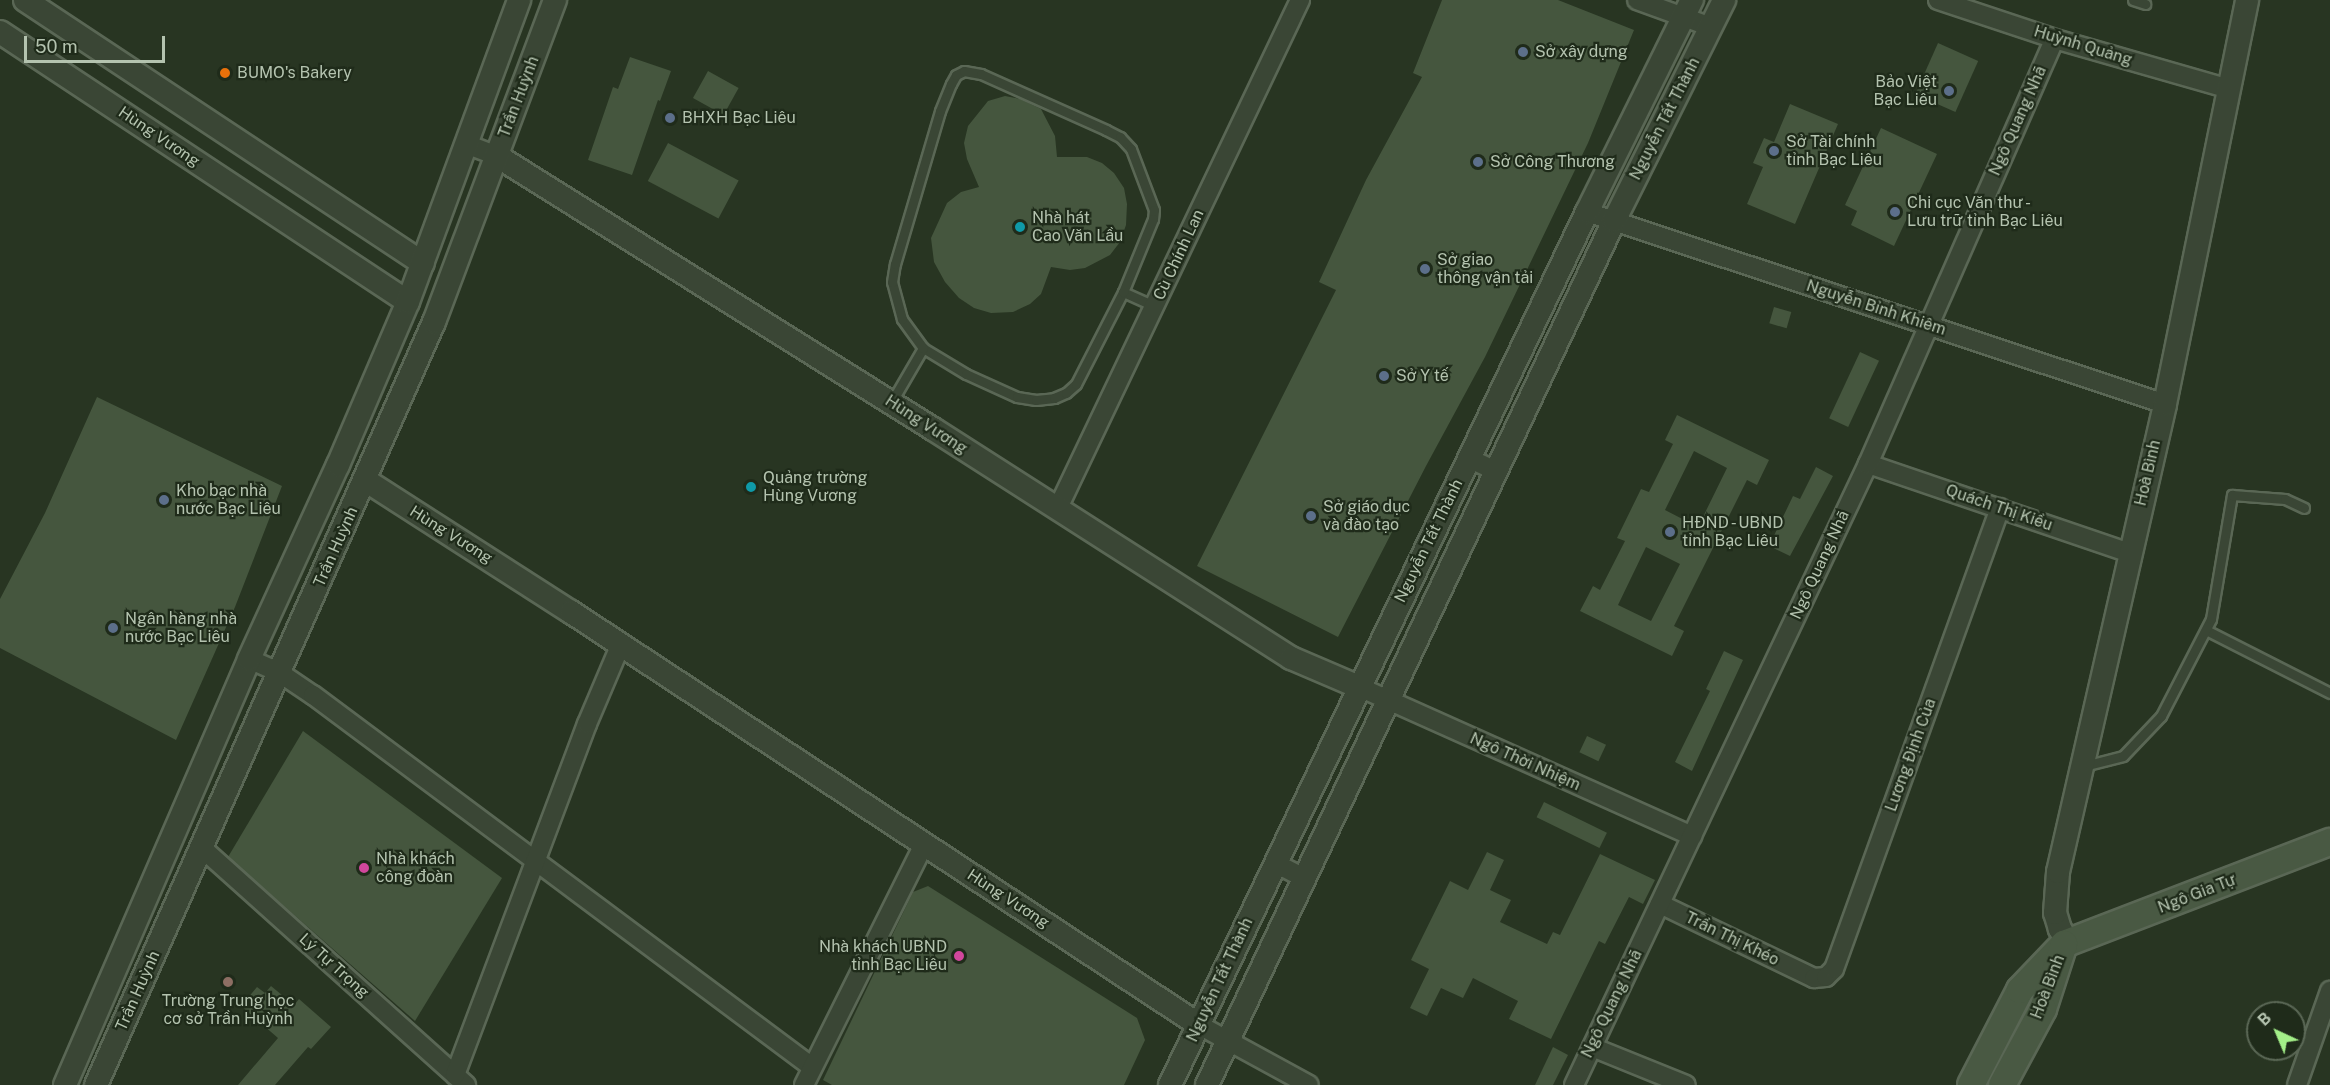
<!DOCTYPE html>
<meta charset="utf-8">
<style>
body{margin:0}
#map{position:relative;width:2330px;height:1085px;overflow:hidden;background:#283522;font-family:"Public Sans",sans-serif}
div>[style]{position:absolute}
.building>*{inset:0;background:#45563e;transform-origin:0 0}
.roads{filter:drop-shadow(2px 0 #5a6755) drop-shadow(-2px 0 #5a6755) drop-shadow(0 2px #5a6755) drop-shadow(0 -2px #5a6755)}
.service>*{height:9px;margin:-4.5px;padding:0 4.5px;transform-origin:4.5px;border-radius:4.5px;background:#3a4635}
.minor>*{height:18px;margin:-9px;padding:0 9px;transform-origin:9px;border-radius:9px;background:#3a4635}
.tertiary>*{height:22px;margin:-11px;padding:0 11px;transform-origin:11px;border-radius:11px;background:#3a4635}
.secondary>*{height:26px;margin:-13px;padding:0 13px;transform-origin:13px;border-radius:13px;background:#495943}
.dots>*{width:16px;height:16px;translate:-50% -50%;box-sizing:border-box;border:3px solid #1f2b1a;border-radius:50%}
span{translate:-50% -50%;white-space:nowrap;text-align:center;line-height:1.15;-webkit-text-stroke:4.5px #1f2b1a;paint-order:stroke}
.street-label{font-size:16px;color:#b4c3af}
.poi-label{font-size:16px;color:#b4c3af}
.left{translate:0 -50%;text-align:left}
.right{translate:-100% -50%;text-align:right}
.north{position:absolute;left:2246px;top:1001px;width:60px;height:60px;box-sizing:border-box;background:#1f2b1a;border:2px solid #5b6856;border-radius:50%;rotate:316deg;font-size:16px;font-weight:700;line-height:24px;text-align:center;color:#b4c3af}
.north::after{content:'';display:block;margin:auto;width:21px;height:27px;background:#a3ef88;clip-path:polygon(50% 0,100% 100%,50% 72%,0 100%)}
.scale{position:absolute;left:24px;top:36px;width:141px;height:27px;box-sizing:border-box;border:3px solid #b4c3af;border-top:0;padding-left:8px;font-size:18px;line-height:21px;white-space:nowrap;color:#b4c3af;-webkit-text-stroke:4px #1f2b1a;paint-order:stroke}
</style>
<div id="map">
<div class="building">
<i style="clip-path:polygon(1442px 0,1558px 0,1634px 30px,1588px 143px,1485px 357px,1426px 466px,1338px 637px,1197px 566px,1336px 290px,1319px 282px,1366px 180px,1422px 77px,1413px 73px)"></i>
<i style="left:1938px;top:43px;width:44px;height:56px;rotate:24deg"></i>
<i style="clip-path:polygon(630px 57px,671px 71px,660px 101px,658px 100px,632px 175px,588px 160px,613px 87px,618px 89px)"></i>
<i style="left:708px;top:71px;width:35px;height:31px;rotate:29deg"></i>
<i style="clip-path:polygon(1005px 96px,1020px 99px,1041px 109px,1055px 136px,1057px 157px,1087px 157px,1102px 163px,1114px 173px,1124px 188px,1127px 204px,1126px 225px,1120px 242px,1110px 255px,1085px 268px,1070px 270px,1051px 267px,1041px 294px,1030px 304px,1013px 312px,991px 313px,974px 308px,959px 298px,945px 282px,934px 262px,931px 238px,947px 203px,961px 192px,979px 187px,967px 159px,964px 143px,968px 126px,988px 101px)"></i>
<i style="clip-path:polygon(1790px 104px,1838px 124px,1795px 224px,1747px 204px,1763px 167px,1753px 163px,1764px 138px,1774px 142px)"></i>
<i style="clip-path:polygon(1881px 128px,1937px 154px,1894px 246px,1851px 225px,1857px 211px,1845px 205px)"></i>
<i style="left:668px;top:143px;width:80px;height:43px;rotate:28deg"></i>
<i style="left:1774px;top:307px;width:18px;height:17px;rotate:16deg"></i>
<i style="left:1860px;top:352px;width:21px;height:73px;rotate:25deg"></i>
<i style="clip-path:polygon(97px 397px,282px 486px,235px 607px,176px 740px,0 648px,0 599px,45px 513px)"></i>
<i style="clip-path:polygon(evenodd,1677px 415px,1769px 460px,1757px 485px,1747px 480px,1674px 626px,1684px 631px,1672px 656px,1580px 611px,1593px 586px,1600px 590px,1625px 541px,1617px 538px,1641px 489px,1649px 492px,1673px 444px,1665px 440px,1677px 415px,1694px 451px,1727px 468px,1698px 527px,1665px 510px,1694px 451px,1677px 415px,1646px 547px,1680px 564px,1651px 621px,1618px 605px,1646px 547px)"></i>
<i style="clip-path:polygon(1816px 467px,1833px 476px,1790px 556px,1769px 546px,1793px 496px,1800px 499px)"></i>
<i style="clip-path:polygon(1724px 651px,1743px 660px,1692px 771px,1675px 762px,1710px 691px,1706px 689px)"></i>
<i style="clip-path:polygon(303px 731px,502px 878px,415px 1021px,228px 857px)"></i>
<i style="left:1587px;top:736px;width:21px;height:18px;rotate:25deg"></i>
<i style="left:1544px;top:802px;width:70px;height:17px;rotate:26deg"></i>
<i style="clip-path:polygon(1487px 852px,1504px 860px,1490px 890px,1511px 900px,1500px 922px,1547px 944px,1553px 932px,1560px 935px,1600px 854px,1655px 880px,1643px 904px,1629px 897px,1605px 944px,1599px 941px,1551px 1039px,1509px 1019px,1518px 1001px,1473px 978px,1463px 998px,1441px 988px,1427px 1016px,1410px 1008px,1429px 969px,1411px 960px,1450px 881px,1468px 890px)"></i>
<i style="clip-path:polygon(928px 886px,1137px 1018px,1145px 1040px,1124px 1085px,832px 1085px,823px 1080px,913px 892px)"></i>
<i style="clip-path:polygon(271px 986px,294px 1005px,299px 999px,331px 1027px,311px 1049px,308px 1047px,275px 1085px,238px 1085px,278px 1038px,241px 1006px,257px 987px,265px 993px)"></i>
<i style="clip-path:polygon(1553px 1047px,1568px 1055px,1553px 1085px,1535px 1085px)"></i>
</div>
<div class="roads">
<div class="service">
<i style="left:2133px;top:0;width:13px;rotate:18deg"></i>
<i style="left:923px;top:348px;width:50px;rotate:31.2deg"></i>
<i style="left:966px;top:374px;width:56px;rotate:24.3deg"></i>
<i style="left:1017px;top:397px;width:19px;rotate:9deg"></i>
<i style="left:1036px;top:400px;width:18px;rotate:-6deg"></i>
<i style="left:1054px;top:398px;width:13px;rotate:-23deg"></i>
<i style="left:1066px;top:393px;width:13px;rotate:-42deg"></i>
<i style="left:1076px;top:384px;width:103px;rotate:-62.9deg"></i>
<i style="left:1123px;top:292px;width:34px;rotate:24deg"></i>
<i style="left:891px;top:403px;width:64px;rotate:-59.8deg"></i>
<i style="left:923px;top:348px;width:36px;rotate:-126deg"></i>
<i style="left:902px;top:319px;width:38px;rotate:-105deg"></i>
<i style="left:892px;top:282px;width:18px;rotate:-81deg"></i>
<i style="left:895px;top:264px;width:159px;rotate:-73.6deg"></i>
<i style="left:940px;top:111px;width:29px;rotate:-68deg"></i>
<i style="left:951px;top:84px;width:10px;rotate:-61deg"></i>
<i style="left:956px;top:75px;width:9px;rotate:-27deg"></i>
<i style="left:964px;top:71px;width:17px;rotate:10deg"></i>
<i style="left:981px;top:74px;width:137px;rotate:24.1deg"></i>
<i style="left:1106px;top:130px;width:16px;rotate:27deg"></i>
<i style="left:1120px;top:137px;width:16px;rotate:47deg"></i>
<i style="left:1131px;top:149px;width:65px;rotate:69.3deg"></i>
<i style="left:1154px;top:210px;width:9px;rotate:96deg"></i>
<i style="left:1153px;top:219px;width:79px;rotate:112.3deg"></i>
<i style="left:2206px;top:630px;width:139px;rotate:26.9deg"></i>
<i style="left:2084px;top:766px;width:40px;rotate:-14.4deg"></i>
<i style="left:2123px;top:756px;width:55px;rotate:-46.5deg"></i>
<i style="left:2161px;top:716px;width:109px;rotate:-62.7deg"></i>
<i style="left:2211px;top:619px;width:126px;rotate:-80.4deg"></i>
<i style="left:2232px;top:495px;width:53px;rotate:4.3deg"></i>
<i style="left:2285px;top:499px;width:21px;rotate:25deg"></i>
</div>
<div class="minor">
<i style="left:1637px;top:0;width:79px;rotate:20deg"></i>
<i style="left:1938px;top:0;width:123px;rotate:18.4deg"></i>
<i style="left:2055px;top:39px;width:181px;rotate:16deg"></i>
<i style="left:466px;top:144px;width:33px;rotate:21deg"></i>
<i style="left:1587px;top:212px;width:609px;rotate:18.38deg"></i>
<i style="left:1468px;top:458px;width:31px;rotate:25deg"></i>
<i style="left:1868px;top:464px;width:276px;rotate:18.8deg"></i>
<i style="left:1057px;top:510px;width:565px;rotate:-64.52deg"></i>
<i style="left:249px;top:659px;width:34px;rotate:24deg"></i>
<i style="left:280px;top:673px;width:40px;rotate:34deg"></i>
<i style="left:313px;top:695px;width:622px;rotate:36.7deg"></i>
<i style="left:1359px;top:687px;width:365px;rotate:24.1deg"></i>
<i style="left:202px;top:848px;width:355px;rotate:41.9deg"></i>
<i style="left:1275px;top:863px;width:31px;rotate:27deg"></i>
<i style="left:1660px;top:904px;width:171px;rotate:25.7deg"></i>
<i style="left:1814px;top:978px;width:12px;rotate:-5deg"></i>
<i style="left:1826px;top:977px;width:11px;rotate:-45deg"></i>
<i style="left:1834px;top:969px;width:490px;rotate:-70.2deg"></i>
<i style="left:1199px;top:1025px;width:125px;rotate:28.6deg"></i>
<i style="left:1592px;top:1047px;width:101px;rotate:22deg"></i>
<i style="left:455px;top:1075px;width:375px;rotate:-69.4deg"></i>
<i style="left:587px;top:724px;width:87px;rotate:-67deg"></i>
<i style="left:804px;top:1085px;width:269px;rotate:-63.5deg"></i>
<i style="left:1574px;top:1085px;width:687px;rotate:-64.67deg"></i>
<i style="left:1868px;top:464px;width:464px;rotate:-66.3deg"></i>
<i style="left:2297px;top:1085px;width:100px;rotate:-70.7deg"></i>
</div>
<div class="tertiary">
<i style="left:25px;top:0;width:477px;rotate:33.5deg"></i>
<i style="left:0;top:32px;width:489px;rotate:33.5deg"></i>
<i style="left:497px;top:156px;width:514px;rotate:32.05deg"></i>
<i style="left:933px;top:429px;width:425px;rotate:32.6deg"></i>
<i style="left:1291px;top:658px;width:74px;rotate:23.1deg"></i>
<i style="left:365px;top:480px;width:245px;rotate:32.7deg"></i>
<i style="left:571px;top:612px;width:752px;rotate:33.33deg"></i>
<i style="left:2069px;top:943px;width:17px;rotate:-123deg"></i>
<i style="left:2060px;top:929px;width:17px;rotate:-107deg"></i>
<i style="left:2055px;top:913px;width:41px;rotate:-85.8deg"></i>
<i style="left:2058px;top:872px;width:480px;rotate:-77.1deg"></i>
<i style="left:2165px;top:404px;width:412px;rotate:-78.5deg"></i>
<i style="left:65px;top:1085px;width:464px;rotate:-66.6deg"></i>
<i style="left:249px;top:659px;width:213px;rotate:-65.4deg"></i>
<i style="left:338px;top:465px;width:177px;rotate:-66.8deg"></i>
<i style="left:408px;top:302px;width:322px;rotate:-69.8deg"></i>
<i style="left:96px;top:1085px;width:835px;rotate:-66.11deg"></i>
<i style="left:434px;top:322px;width:344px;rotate:-69.4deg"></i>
<i style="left:1170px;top:1085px;width:967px;rotate:-64.47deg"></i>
<i style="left:1587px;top:212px;width:237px;rotate:-63.7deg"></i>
<i style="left:1207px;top:1085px;width:955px;rotate:-64.78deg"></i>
<i style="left:1614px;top:221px;width:247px;rotate:-63.5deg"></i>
</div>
<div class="secondary">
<i style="left:2064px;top:944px;width:285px;rotate:-21deg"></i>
<i style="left:1971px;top:1085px;width:107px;rotate:-62.7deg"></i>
<i style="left:2020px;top:990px;width:64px;rotate:-46.3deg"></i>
<i style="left:2064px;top:944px;width:68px;rotate:107.9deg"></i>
<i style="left:2043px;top:1009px;width:86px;rotate:118.3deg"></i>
</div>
</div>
<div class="dots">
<i style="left:1523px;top:52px;background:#5c6f8a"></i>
<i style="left:225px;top:73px;background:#e8710a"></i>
<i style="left:1949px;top:91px;background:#5c6f8a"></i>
<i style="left:670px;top:118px;background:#5c6f8a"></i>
<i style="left:1774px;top:151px;background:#5c6f8a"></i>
<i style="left:1478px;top:162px;background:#5c6f8a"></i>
<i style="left:1895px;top:212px;background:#5c6f8a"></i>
<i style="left:1020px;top:227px;background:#0f9aa8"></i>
<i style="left:1425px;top:269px;background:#5c6f8a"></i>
<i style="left:1384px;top:376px;background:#5c6f8a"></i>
<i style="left:751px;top:487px;background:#0f9aa8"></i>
<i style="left:164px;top:500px;background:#5c6f8a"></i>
<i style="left:1311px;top:516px;background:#5c6f8a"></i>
<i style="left:1670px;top:532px;background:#5c6f8a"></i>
<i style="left:113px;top:628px;background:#5c6f8a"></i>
<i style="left:364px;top:868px;background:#d1479c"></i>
<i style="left:959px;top:956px;background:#d1479c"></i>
<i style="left:228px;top:982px;background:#8d6e63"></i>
</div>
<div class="street-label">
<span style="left:2083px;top:46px;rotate:17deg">Huỳnh Quảng</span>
<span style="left:519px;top:97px;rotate:-69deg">Trần Huỳnh</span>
<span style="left:1665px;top:119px;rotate:-63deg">Nguyễn Tất Thành</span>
<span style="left:2018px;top:121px;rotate:-66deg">Ngô Quang Nhã</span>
<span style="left:159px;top:137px;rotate:34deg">Hùng Vương</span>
<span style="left:1179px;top:255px;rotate:-65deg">Cù Chính Lan</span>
<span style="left:1876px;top:308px;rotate:18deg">Nguyễn Bỉnh Khiêm</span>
<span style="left:926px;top:425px;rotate:33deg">Hùng Vương</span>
<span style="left:2148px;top:473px;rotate:-77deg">Hoà Bình</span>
<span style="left:1999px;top:508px;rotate:19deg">Quách Thị Kiều</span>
<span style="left:451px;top:535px;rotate:32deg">Hùng Vương</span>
<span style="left:1429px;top:541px;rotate:-64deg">Nguyễn Tất Thành</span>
<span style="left:336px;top:547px;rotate:-66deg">Trần Huỳnh</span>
<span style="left:1820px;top:565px;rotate:-65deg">Ngô Quang Nhã</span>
<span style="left:1911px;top:755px;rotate:-70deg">Lương Định Của</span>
<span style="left:1525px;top:762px;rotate:24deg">Ngô Thời Nhiệm</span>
<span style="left:2197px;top:894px;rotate:-21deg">Ngô Gia Tự</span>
<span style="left:1008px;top:899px;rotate:33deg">Hùng Vương</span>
<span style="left:1732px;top:939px;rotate:26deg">Trần Thị Khéo</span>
<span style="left:334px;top:966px;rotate:42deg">Lý Tự Trọng</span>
<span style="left:1220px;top:980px;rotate:-65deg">Nguyễn Tất Thành</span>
<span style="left:2048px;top:987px;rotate:-69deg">Hoà Bình</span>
<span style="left:138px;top:991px;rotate:-66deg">Trần Huỳnh</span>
<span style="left:1612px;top:1004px;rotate:-64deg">Ngô Quang Nhã</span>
</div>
<div class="poi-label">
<span class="left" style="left:1535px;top:52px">Sở xây dựng</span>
<span class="left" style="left:237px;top:73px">BUMO's Bakery</span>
<span class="right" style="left:1937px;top:91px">Bảo Việt<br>Bạc Liêu</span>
<span class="left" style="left:682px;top:118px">BHXH Bạc Liêu</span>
<span class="left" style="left:1786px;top:151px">Sở Tài chính<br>tỉnh Bạc Liêu</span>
<span class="left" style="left:1490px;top:162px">Sở Công Thương</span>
<span class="left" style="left:1907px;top:212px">Chi cục Văn thư -<br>Lưu trữ tỉnh Bạc Liêu</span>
<span class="left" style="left:1032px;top:227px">Nhà hát<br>Cao Văn Lầu</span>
<span class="left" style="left:1437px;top:269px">Sở giao<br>thông vận tải</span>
<span class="left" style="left:1396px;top:376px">Sở Y tế</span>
<span class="left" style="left:763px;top:487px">Quảng trường<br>Hùng Vương</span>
<span class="left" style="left:176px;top:500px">Kho bạc nhà<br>nước Bạc Liêu</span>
<span class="left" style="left:1323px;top:516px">Sở giáo dục<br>và đào tạo</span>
<span class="left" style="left:1682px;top:532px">HĐND - UBND<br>tỉnh Bạc Liêu</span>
<span class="left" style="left:125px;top:628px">Ngân hàng nhà<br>nước Bạc Liêu</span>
<span class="left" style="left:376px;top:868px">Nhà khách<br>công đoàn</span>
<span class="right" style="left:947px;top:956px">Nhà khách UBND<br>tỉnh Bạc Liêu</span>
<span style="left:228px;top:1010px">Trường Trung học<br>cơ sở Trần Huỳnh</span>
</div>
<div class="north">B</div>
<div class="scale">50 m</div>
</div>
